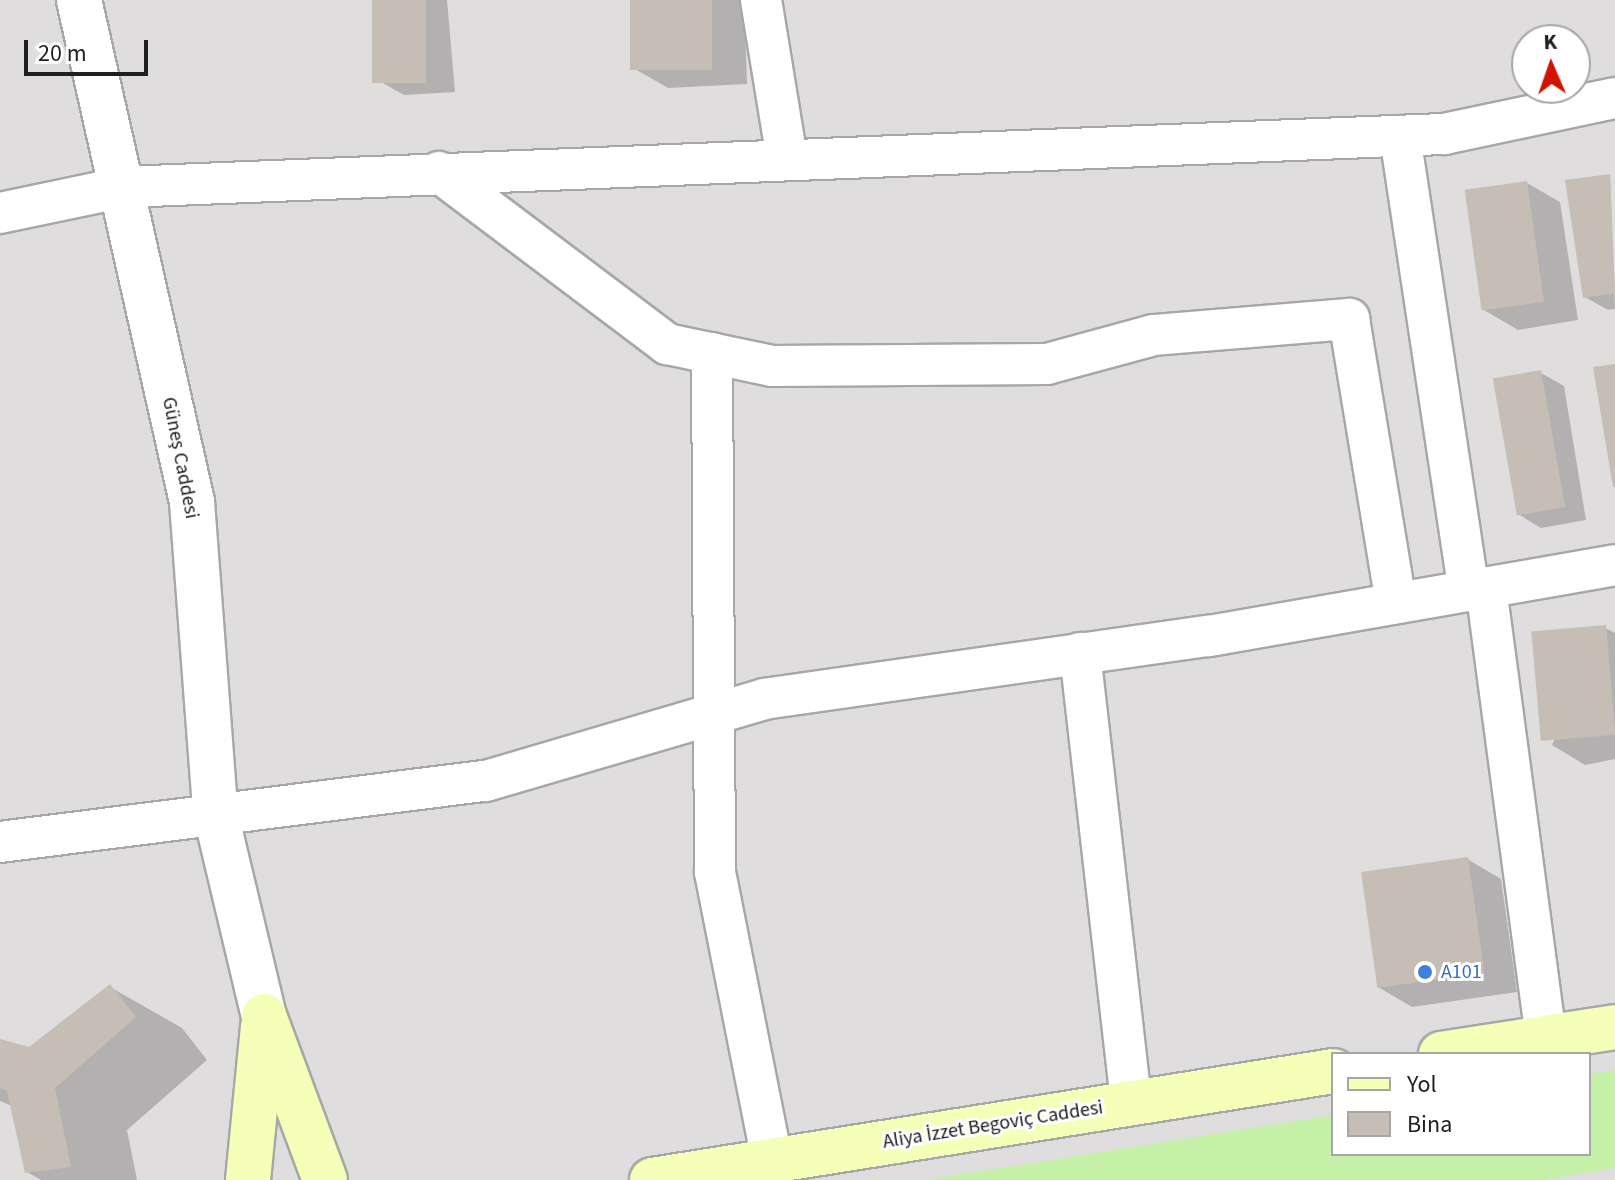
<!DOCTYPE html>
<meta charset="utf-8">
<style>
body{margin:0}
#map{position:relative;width:1615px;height:1180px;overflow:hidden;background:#f2efe6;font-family:"Source Sans 3",sans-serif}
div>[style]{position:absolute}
.residential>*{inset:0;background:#dfdddd}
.grass>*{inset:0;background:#c5f0a8}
.shadow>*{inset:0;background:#0003}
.building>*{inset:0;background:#c6beb5;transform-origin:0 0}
.roads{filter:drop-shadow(2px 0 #a7a7a7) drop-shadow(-2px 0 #a7a7a7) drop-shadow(0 2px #a7a7a7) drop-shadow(0 -2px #a7a7a7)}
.minor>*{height:40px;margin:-20px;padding:0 20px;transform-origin:20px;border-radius:20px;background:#fff}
.tertiary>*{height:44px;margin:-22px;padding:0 22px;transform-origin:22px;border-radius:22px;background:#fff}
.secondary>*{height:44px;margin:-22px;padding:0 22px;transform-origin:22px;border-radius:22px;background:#f5ffb7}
.dots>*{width:22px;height:22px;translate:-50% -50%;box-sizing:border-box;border:4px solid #fff;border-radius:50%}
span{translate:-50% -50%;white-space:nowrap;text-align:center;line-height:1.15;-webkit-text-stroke:6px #fff;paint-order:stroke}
.street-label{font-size:20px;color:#202020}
.shop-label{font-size:20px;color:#366cbe}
.left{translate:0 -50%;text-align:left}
.legend{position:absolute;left:1331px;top:1052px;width:260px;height:104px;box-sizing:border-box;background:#fff;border:2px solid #a6a6a6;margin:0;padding:10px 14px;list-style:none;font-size:24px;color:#202020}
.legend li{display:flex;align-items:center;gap:16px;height:40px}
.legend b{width:40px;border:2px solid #a6a6a6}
.north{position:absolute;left:1511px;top:24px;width:80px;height:80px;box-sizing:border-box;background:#fff;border:2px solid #a6a6a6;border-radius:50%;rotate:358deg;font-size:22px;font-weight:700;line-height:32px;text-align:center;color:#202020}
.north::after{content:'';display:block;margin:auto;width:28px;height:36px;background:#d11300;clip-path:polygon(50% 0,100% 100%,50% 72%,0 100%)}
.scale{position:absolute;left:24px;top:40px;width:124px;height:36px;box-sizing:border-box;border:4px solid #202020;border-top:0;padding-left:10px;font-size:24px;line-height:28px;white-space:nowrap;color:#202020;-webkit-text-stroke:6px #fff;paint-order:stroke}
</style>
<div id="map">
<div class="residential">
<i style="clip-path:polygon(evenodd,0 0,1615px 0,1615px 1180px,0 1180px,0 0,1527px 40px,1575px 40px,1575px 88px,1527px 88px,1527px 40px,0 0,1333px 1054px,1589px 1054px,1589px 1154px,1333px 1154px,1333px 1054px)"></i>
</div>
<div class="grass">
<i style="clip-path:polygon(1615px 1070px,1615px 1168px,1543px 1180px,926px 1180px,1333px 1115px,1333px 1154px,1589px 1154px,1589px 1074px)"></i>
</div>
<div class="shadow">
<i style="clip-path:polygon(374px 0,447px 0,455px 92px,404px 95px,381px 82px)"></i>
<i style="clip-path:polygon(632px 0,744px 0,747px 84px,668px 88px,635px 69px)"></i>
<i style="clip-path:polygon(1610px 176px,1615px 309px,1608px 310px,1585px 297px)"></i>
<i style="clip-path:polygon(1527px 183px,1560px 202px,1578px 320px,1518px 330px,1484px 310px)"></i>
<i style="clip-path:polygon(1541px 373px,1564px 386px,1586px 520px,1541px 528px,1518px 514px)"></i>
<i style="clip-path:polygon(1605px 628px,1615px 633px,1615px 759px,1585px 765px,1552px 745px)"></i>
<i style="clip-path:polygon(1467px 859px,1501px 879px,1517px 992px,1412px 1007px,1378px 987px)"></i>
<i style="clip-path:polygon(110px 987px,182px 1028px,207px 1060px,127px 1130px,137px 1180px,41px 1180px,27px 1172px,12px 1106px,0 1101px,0 1041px,29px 1049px)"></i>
</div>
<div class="building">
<i style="left:372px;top:0;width:54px;height:83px"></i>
<i style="left:630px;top:0;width:82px;height:70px"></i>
<i style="clip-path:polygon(1610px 174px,1615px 293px,1583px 298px,1565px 180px)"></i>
<i style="left:1527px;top:181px;width:122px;height:63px;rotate:82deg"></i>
<i style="clip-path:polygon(1615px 364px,1615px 487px,1613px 487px,1593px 367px)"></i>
<i style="left:1541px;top:370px;width:139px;height:49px;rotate:80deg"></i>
<i style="left:1606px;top:625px;width:110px;height:75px;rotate:85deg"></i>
<i style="left:1468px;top:857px;width:117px;height:108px;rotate:82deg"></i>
<i style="clip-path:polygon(110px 984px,136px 1017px,55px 1088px,71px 1167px,25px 1173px,7px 1091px,0 1088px,0 1039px,29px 1047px)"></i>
</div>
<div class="roads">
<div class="minor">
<i style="left:761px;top:0;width:161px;rotate:80.7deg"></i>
<i style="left:1400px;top:136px;width:460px;rotate:81.4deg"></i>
<i style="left:439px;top:172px;width:286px;rotate:37deg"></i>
<i style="left:667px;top:344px;width:107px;rotate:11.8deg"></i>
<i style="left:772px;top:366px;width:275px;rotate:-0.4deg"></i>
<i style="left:1047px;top:364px;width:111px;rotate:-15.2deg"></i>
<i style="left:1154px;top:335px;width:196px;rotate:-4.7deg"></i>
<i style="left:1349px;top:319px;width:288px;rotate:80.6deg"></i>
<i style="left:0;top:213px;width:127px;rotate:-11.8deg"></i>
<i style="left:124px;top:187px;width:1321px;rotate:-2.3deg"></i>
<i style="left:1444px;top:134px;width:175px;rotate:-11.9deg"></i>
<i style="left:712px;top:353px;width:519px;rotate:89.67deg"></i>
<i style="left:715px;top:872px;width:293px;rotate:78.8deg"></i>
<i style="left:1486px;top:588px;width:453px;rotate:82.4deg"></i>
<i style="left:1080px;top:653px;width:453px;rotate:83.5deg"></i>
<i style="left:0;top:842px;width:490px;rotate:-7.2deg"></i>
<i style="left:486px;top:781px;width:290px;rotate:-16.4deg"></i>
<i style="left:764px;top:699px;width:449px;rotate:-8.1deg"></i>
<i style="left:1209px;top:636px;width:412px;rotate:-9.9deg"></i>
</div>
<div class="tertiary">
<i style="left:79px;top:0;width:515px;rotate:77.31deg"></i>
<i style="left:192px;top:502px;width:310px;rotate:85.7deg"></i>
<i style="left:215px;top:811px;width:211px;rotate:76.6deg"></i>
</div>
<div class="secondary">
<i style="left:264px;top:1016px;width:175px;rotate:69.6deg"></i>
<i style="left:1441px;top:1054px;width:176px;rotate:-8.8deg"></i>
<i style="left:248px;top:1180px;width:155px;rotate:-84.4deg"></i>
<i style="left:652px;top:1180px;width:690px;rotate:-9.09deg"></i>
</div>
</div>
<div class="dots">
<i style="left:1425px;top:972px;background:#3f7fe0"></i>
</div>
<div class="street-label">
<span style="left:180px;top:458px;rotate:79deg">Güneş Caddesi</span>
<span style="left:993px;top:1125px;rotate:-9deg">Aliya İzzet Begoviç Caddesi</span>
</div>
<div class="shop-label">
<span class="left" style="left:1441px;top:972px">A101</span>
</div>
<ul class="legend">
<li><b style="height:10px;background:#f5ffb7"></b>Yol</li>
<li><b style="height:22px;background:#c6beb5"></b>Bina</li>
</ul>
<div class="north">K</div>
<div class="scale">20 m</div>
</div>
